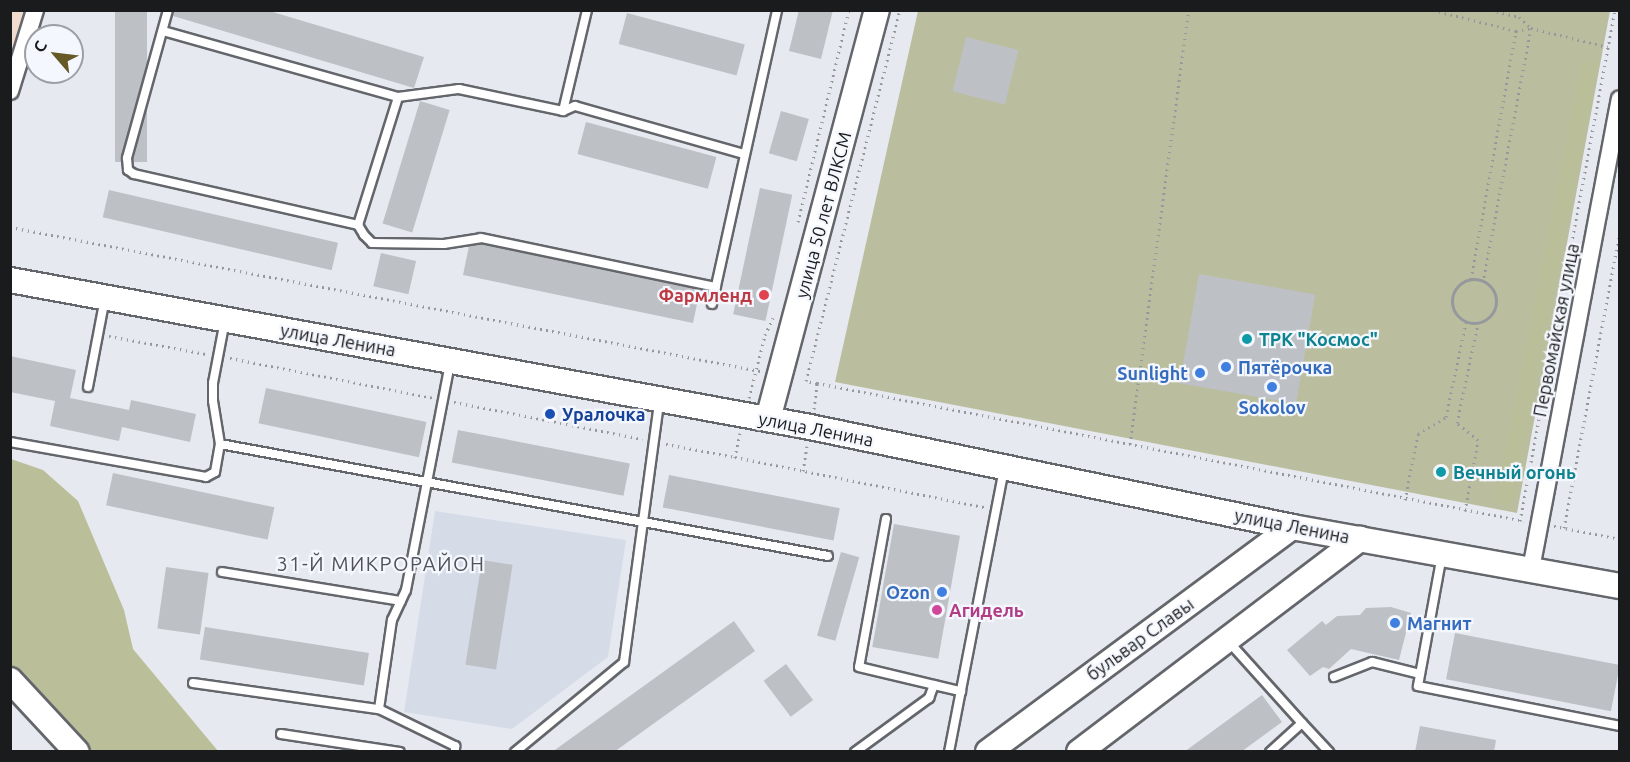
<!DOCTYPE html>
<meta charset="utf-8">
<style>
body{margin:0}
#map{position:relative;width:1630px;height:762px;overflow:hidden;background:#e6eaf0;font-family:Ubuntu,sans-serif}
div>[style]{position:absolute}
.built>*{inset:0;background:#d5dce8}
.industrial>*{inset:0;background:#f0dbcd}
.green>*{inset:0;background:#babe9e}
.forest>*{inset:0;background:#babf99;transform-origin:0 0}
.building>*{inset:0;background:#bdc1c6;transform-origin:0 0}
.path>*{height:3px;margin-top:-1.5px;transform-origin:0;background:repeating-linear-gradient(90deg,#95989c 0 1.5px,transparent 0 6px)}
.path>.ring{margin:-1.5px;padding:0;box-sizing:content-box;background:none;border:3px solid #95989c;border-radius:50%}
.roads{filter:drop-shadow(2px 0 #63666b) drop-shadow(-2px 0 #63666b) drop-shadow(0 2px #63666b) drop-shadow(0 -2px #63666b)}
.lane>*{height:8px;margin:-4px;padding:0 4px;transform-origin:4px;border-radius:4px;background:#fff}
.street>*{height:16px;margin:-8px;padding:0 8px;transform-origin:8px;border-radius:8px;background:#fff}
.secondary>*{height:24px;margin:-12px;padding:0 12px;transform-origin:12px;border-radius:12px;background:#fff}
.dots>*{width:16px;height:16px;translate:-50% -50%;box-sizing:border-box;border:3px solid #f4f7fd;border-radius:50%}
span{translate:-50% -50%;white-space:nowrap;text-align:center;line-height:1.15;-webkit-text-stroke:4.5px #f4f7fd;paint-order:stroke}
.street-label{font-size:18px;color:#191b1d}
.health-label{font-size:18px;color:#be3a42;font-weight:700}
.right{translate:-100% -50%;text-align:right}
.culture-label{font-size:18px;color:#0d838f;font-weight:700}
.left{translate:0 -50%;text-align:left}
.shop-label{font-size:18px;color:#366cbe;font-weight:700}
.transit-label{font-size:18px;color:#164399;font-weight:700}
.hotel-label{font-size:18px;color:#b23c85;font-weight:700}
.neighbourhood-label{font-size:20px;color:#505357;letter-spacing:1.5px}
.frame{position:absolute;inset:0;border:12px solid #191b1d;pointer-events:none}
.north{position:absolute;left:24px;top:24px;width:60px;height:60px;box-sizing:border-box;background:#f4f7fd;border:2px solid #9c9fa3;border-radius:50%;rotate:298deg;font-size:16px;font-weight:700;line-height:24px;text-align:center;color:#191b1d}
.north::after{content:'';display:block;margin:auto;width:21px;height:27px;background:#665a26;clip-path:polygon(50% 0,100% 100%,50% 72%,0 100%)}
</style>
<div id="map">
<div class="built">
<i style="clip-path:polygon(435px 511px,626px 540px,608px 657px,512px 729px,404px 712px)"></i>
</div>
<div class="industrial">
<i style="clip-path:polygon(11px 11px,26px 11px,11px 64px)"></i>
</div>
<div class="green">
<i style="clip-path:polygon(918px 11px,1610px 11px,1517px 513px,835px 382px)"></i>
</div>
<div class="forest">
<i style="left:1582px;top:60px;width:16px;height:450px;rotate:11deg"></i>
<i style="clip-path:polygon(11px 459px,43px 470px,78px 501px,124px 610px,133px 649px,218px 751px,87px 751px,11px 669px)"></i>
</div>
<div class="building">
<i style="left:115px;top:10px;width:32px;height:152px"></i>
<i style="clip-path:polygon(174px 10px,266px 10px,424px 57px,414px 88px,173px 16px)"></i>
<i style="clip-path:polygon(799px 10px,833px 10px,821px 59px,789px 51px)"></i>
<i style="left:627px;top:13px;width:122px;height:32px;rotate:15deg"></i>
<i style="left:966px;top:37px;width:54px;height:56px;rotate:14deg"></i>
<i style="left:420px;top:101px;width:31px;height:128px;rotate:17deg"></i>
<i style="left:781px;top:111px;width:29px;height:44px;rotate:16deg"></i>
<i style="left:586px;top:122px;width:135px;height:33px;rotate:15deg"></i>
<i style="left:760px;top:188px;width:33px;height:129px;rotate:12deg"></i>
<i style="left:109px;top:190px;width:235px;height:28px;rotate:13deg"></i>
<i style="clip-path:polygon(481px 244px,700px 290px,693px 323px,463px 275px,469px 246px)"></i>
<i style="left:381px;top:253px;width:36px;height:34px;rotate:13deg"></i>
<i style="left:1199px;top:274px;width:118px;height:111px;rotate:10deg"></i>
<i style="clip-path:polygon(10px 356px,76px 370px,70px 398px,129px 410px,131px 400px,196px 414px,190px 442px,122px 427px,119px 441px,50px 426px,55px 401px,10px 392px)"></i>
<i style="left:266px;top:388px;width:164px;height:36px;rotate:12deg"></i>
<i style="left:458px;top:430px;width:175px;height:33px;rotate:11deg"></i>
<i style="left:113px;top:473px;width:165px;height:33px;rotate:12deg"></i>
<i style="left:669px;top:475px;width:174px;height:33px;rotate:11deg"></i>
<i style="left:894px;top:524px;width:67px;height:125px;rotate:10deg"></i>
<i style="left:841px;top:552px;width:19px;height:87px;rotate:16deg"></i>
<i style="left:482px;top:560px;width:31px;height:106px;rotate:9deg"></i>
<i style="left:166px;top:567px;width:43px;height:62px;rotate:8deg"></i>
<i style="clip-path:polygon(1391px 607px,1411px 613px,1399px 660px,1351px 649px,1329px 669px,1323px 667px,1310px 676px,1287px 650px,1322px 621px,1326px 625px,1337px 616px,1360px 615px,1366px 608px)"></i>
<i style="clip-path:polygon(734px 621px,755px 651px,614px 752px,552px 752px)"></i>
<i style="left:205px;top:627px;width:166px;height:33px;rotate:9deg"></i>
<i style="left:1455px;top:633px;width:168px;height:47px;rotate:11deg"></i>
<i style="left:786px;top:664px;width:45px;height:28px;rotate:53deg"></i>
<i style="clip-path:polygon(1262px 695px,1282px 722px,1241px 752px,1184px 752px)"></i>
<i style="clip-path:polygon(1420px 726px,1496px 740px,1494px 752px,1415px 752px)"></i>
</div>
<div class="path">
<i style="left:1433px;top:10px;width:86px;rotate:14.2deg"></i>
<i style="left:1491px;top:10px;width:29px;rotate:14deg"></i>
<i style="left:1519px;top:17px;width:16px;rotate:43deg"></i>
<i style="left:1531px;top:28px;width:79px;rotate:13.9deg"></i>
<i style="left:798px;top:222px;width:218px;rotate:-76.5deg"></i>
<i style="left:10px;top:227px;width:764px;rotate:10.87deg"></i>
<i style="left:1471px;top:279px;width:252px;rotate:-79.7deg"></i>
<i style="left:1516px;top:31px;width:15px;rotate:-11deg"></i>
<i style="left:1531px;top:28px;width:258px;rotate:100.7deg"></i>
<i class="ring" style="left:1452px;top:279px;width:41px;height:41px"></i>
<i style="left:109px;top:336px;width:99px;rotate:10.5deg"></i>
<i style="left:230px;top:358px;width:207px;rotate:11.1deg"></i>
<i style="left:817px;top:383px;width:11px;rotate:-170deg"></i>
<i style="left:806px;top:381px;width:383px;rotate:-75.8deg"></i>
<i style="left:749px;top:398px;width:65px;rotate:-75.7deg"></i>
<i style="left:765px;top:335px;width:19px;rotate:-65deg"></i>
<i style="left:454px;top:402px;width:192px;rotate:11.1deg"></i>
<i style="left:814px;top:409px;width:26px;rotate:-83deg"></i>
<i style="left:817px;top:383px;width:720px;rotate:11.04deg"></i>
<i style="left:740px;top:433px;width:25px;rotate:102deg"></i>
<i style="left:735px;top:457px;width:257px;rotate:11.4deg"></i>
<i style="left:666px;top:444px;width:70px;rotate:10.7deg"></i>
<i style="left:1130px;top:444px;width:438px;rotate:-82.3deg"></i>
<i style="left:803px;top:471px;width:25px;rotate:-81deg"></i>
<i style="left:1405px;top:500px;width:67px;rotate:-78.9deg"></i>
<i style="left:1418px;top:434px;width:33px;rotate:-31deg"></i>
<i style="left:1446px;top:417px;width:97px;rotate:-78.1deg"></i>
<i style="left:1465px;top:511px;width:72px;rotate:-79.6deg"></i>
<i style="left:1478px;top:440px;width:27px;rotate:-141deg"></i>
<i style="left:1457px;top:423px;width:102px;rotate:-78.1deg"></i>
<i style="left:1520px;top:521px;width:520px;rotate:-79.47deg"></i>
<i style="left:1554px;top:526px;width:67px;rotate:11.1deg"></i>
<i style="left:1564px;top:528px;width:302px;rotate:-79.3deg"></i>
</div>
<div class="roads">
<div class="lane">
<i style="left:168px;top:10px;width:154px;rotate:105.5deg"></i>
<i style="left:127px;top:158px;width:12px;rotate:85deg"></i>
<i style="left:128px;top:170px;width:7px;rotate:34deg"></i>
<i style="left:134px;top:174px;width:230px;rotate:12.8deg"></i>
<i style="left:358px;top:225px;width:134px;rotate:-72.6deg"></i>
<i style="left:398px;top:97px;width:62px;rotate:-7.5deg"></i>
<i style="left:459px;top:89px;width:106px;rotate:11.9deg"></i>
<i style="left:563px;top:111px;width:13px;rotate:-23deg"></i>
<i style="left:575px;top:106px;width:176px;rotate:15.9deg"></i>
<i style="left:163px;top:31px;width:244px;rotate:15.7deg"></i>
<i style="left:563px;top:111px;width:104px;rotate:-76.6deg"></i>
<i style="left:358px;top:225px;width:12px;rotate:59deg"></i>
<i style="left:364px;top:235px;width:11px;rotate:45deg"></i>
<i style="left:372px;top:243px;width:72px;rotate:0.8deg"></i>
<i style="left:444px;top:244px;width:37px;rotate:-9deg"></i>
<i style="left:481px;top:238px;width:240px;rotate:11.8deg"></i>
<i style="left:712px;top:304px;width:301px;rotate:-77.5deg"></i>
<i style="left:88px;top:387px;width:91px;rotate:-79.2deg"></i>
<i style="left:10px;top:442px;width:199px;rotate:10.1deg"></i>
<i style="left:206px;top:477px;width:10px;rotate:-29deg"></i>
<i style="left:215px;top:472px;width:28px;rotate:-80deg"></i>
<i style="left:220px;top:444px;width:618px;rotate:10.44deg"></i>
<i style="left:220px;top:444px;width:44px;rotate:-99.2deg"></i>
<i style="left:213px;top:401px;width:18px;rotate:-90deg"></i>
<i style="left:213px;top:383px;width:64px;rotate:-79.2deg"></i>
<i style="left:886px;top:519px;width:150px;rotate:100.3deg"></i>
<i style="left:859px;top:667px;width:77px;rotate:13.5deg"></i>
<i style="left:1442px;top:555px;width:133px;rotate:100.4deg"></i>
<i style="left:1418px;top:686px;width:206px;rotate:11.2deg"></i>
<i style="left:222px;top:572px;width:181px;rotate:9.2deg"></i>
<i style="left:1229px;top:642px;width:109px;rotate:48deg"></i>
<i style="left:1302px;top:723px;width:43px;rotate:137.8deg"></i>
<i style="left:1334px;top:677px;width:41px;rotate:-21.5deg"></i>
<i style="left:1372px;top:662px;width:49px;rotate:14deg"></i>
<i style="left:193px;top:683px;width:188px;rotate:8deg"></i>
<i style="left:379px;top:709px;width:85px;rotate:26deg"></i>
<i style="left:455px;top:746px;width:6px;rotate:90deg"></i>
<i style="left:379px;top:709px;width:90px;rotate:-81.7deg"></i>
<i style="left:392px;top:620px;width:33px;rotate:-65deg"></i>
<i style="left:406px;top:590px;width:231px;rotate:-79deg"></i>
<i style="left:1302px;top:723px;width:40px;rotate:47deg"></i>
<i style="left:281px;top:734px;width:120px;rotate:8.6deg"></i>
<i style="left:515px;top:752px;width:141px;rotate:-39.5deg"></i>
<i style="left:624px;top:662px;width:262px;rotate:-82.3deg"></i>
<i style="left:855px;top:752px;width:92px;rotate:-36.1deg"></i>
<i style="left:929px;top:698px;width:14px;rotate:-69deg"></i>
<i style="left:934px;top:685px;width:28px;rotate:13deg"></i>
<i style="left:949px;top:752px;width:287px;rotate:-79deg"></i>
</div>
<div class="street">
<i style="left:10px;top:91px;width:85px;rotate:-72.8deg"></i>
<i style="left:1531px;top:569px;width:478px;rotate:-79.3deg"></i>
</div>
<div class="secondary">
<i style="left:10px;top:280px;width:813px;rotate:10.41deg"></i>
<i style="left:810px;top:427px;width:492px;rotate:11.7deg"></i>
<i style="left:1292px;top:527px;width:333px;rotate:10.2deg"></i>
<i style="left:768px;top:419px;width:423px;rotate:-75.1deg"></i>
<i style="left:10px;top:680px;width:98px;rotate:47.1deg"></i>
<i style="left:988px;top:752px;width:378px;rotate:-36.5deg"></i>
<i style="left:1079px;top:752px;width:353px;rotate:-37.2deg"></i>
</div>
</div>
<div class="dots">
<i style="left:764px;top:295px;background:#e0444e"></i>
<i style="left:1247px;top:339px;background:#0f9aa8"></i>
<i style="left:1226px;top:367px;background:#3f7fe0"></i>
<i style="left:1200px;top:373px;background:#3f7fe0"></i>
<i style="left:1272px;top:387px;background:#3f7fe0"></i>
<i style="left:550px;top:414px;background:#1a4fb4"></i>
<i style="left:1441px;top:472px;background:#0f9aa8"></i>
<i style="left:942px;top:592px;background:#3f7fe0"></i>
<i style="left:937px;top:610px;background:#d1479c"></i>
<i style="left:1395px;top:623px;background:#3f7fe0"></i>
</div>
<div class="street-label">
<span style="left:823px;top:215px;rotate:-75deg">улица 50 лет ВЛКСМ</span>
<span style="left:1556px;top:330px;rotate:-79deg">Первомайская улица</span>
<span style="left:338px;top:340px;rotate:10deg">улица Ленина</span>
<span style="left:816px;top:429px;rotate:11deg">улица Ленина</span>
<span style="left:1292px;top:526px;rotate:11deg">улица Ленина</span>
<span style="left:1140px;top:639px;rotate:-36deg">бульвар Славы</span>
</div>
<div class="health-label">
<span class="right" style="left:752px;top:295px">Фармленд</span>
</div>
<div class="culture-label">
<span class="left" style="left:1259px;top:339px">ТРК "Космос"</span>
<span class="left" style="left:1453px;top:472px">Вечный огонь</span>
</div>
<div class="shop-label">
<span class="left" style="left:1238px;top:367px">Пятёрочка</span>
<span class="right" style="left:1188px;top:373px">Sunlight</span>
<span style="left:1272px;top:407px">Sokolov</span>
<span class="right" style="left:930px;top:592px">Ozon</span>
<span class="left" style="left:1407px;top:623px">Магнит</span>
</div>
<div class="transit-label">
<span class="left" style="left:562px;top:414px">Уралочка</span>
</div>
<div class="hotel-label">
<span class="left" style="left:949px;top:610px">Агидель</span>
</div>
<div class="neighbourhood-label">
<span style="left:381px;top:563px">31-Й МИКРОРАЙОН</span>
</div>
<div class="frame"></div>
<div class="north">С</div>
</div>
